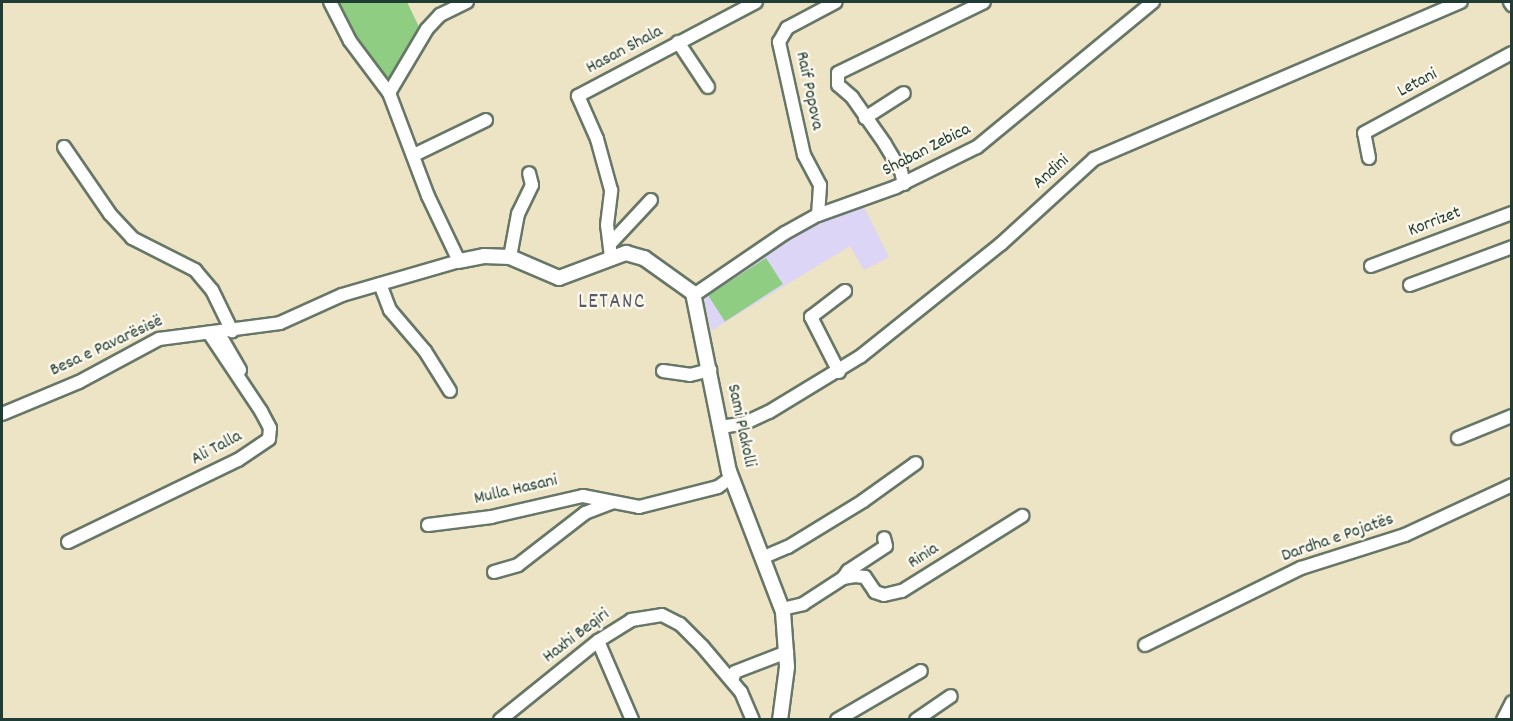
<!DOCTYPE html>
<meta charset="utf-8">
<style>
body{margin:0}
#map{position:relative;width:1513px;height:721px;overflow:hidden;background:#ede4c5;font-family:Dekko,sans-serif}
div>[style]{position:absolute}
.built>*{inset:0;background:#ddd5f6}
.green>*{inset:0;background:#8fcd83;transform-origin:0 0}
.roads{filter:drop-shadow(2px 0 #677767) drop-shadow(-2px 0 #677767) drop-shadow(0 2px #677767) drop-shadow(0 -2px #677767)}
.minor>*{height:12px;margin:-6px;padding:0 6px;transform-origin:6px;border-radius:6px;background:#fff}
.tertiary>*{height:14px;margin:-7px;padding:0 7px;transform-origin:7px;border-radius:7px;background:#fff}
span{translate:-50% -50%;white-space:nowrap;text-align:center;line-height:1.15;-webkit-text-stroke:5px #fbf7ec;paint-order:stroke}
.street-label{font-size:18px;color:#1f3d34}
.quarter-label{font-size:21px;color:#575c65;letter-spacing:1.5px}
.frame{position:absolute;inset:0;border:3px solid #1f3d34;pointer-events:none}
</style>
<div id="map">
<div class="built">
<i style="clip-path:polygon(863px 205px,889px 257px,864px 270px,850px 246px,711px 331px,703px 295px,817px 223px)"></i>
</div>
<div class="green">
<i style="clip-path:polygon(335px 2px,407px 2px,422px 33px,389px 82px,382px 79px,363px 55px)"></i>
<i style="left:766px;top:258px;width:31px;height:69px;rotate:57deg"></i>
</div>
<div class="roads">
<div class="minor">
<i style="left:1510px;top:2px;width:4px;rotate:56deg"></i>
<i style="left:678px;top:42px;width:54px;rotate:56.3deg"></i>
<i style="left:389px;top:93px;width:74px;rotate:-59.3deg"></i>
<i style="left:427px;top:29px;width:19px;rotate:-47deg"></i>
<i style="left:440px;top:15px;width:30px;rotate:-26deg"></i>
<i style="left:865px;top:118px;width:46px;rotate:-32.7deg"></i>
<i style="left:64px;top:147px;width:81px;rotate:55.5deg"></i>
<i style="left:110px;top:214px;width:33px;rotate:47deg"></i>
<i style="left:132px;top:238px;width:71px;rotate:26.9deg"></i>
<i style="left:195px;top:270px;width:26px;rotate:50deg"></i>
<i style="left:212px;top:290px;width:46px;rotate:64deg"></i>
<i style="left:414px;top:155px;width:80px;rotate:-25.9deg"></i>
<i style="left:1369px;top:158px;width:25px;rotate:-101deg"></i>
<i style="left:1364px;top:133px;width:168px;rotate:-28.4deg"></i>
<i style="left:904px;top:184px;width:13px;rotate:-103deg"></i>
<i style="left:901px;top:171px;width:31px;rotate:-121deg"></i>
<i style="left:885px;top:144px;width:57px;rotate:-125.1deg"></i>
<i style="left:852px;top:97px;width:18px;rotate:-139deg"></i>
<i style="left:838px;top:85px;width:12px;rotate:-90deg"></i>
<i style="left:838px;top:73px;width:162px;rotate:-25.9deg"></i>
<i style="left:818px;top:215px;width:30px;rotate:-86deg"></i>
<i style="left:820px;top:185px;width:34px;rotate:-118deg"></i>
<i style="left:804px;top:155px;width:116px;rotate:-102.5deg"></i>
<i style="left:779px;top:42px;width:16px;rotate:-60deg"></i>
<i style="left:787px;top:28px;width:55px;rotate:-28deg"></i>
<i style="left:610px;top:244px;width:60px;rotate:-47deg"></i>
<i style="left:510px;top:257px;width:44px;rotate:-79.5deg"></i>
<i style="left:518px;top:214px;width:32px;rotate:-64deg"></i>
<i style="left:532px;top:185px;width:12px;rotate:-104deg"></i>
<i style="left:611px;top:257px;width:32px;rotate:-97deg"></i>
<i style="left:607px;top:225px;width:35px;rotate:-83deg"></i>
<i style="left:611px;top:190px;width:53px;rotate:-105.4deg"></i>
<i style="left:597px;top:139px;width:47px;rotate:-113.8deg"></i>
<i style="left:578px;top:96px;width:201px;rotate:-27.8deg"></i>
<i style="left:1371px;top:266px;width:151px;rotate:-20.6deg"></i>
<i style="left:380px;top:284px;width:28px;rotate:69deg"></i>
<i style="left:390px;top:310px;width:54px;rotate:49.5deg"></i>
<i style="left:425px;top:351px;width:47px;rotate:58deg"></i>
<i style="left:1410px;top:285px;width:109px;rotate:-20.4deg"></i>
<i style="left:694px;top:295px;width:110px;rotate:-34.3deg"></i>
<i style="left:785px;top:233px;width:38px;rotate:-29deg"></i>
<i style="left:818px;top:215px;width:83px;rotate:-19.7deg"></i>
<i style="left:896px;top:187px;width:90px;rotate:-26.3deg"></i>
<i style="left:977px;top:147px;width:228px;rotate:-39.5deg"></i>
<i style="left:218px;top:332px;width:44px;rotate:59.9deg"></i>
<i style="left:663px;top:371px;width:27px;rotate:8deg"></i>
<i style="left:690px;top:375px;width:21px;rotate:-14deg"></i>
<i style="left:839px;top:372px;width:62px;rotate:-117deg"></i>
<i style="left:811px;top:317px;width:43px;rotate:-37.4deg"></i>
<i style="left:2px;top:414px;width:83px;rotate:-22.6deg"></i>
<i style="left:79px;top:382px;width:91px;rotate:-28.3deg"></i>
<i style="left:159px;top:339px;width:122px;rotate:-7.5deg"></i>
<i style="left:280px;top:323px;width:68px;rotate:-24.3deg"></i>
<i style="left:342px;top:295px;width:122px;rotate:-16.2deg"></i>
<i style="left:459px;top:261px;width:72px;rotate:-115.5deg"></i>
<i style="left:428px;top:196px;width:110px;rotate:-110.7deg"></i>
<i style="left:389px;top:93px;width:65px;rotate:-126.9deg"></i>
<i style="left:350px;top:41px;width:44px;rotate:-117.1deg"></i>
<i style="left:721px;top:427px;width:24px;rotate:-9deg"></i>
<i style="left:745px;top:423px;width:26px;rotate:-25deg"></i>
<i style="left:769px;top:412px;width:108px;rotate:-31.3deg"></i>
<i style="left:861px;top:356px;width:179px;rotate:-38.7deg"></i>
<i style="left:1001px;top:244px;width:126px;rotate:-42.4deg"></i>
<i style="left:1094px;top:159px;width:399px;rotate:-23.2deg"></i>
<i style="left:1458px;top:438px;width:58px;rotate:-22.2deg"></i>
<i style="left:428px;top:525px;width:64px;rotate:-7.2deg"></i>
<i style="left:491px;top:517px;width:94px;rotate:-12.9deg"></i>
<i style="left:583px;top:496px;width:57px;rotate:11.1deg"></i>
<i style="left:639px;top:507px;width:81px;rotate:-14.2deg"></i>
<i style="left:718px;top:487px;width:17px;rotate:-36deg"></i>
<i style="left:68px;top:542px;width:189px;rotate:-25.8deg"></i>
<i style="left:238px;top:460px;width:37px;rotate:-34deg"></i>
<i style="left:269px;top:439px;width:11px;rotate:-85deg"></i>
<i style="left:270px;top:428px;width:19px;rotate:-118deg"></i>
<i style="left:261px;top:411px;width:94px;rotate:-123.7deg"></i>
<i style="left:764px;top:557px;width:26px;rotate:-23deg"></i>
<i style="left:788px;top:547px;width:88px;rotate:-31.5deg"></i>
<i style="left:863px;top:501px;width:65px;rotate:-35.6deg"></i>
<i style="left:494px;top:572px;width:25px;rotate:-16deg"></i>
<i style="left:518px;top:565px;width:85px;rotate:-37.8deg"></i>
<i style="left:585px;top:513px;width:28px;rotate:-21deg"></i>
<i style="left:843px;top:578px;width:9px;rotate:-54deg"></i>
<i style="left:848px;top:571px;width:45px;rotate:-33.3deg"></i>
<i style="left:886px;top:546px;width:8px;rotate:-104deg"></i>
<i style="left:782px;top:609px;width:22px;rotate:-13deg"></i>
<i style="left:803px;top:604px;width:48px;rotate:-33deg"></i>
<i style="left:843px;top:578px;width:12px;rotate:-9deg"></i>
<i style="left:855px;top:576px;width:10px;rotate:6deg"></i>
<i style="left:865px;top:577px;width:18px;rotate:56deg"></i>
<i style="left:875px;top:592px;width:9px;rotate:18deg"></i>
<i style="left:884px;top:595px;width:18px;rotate:-13deg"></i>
<i style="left:902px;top:591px;width:142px;rotate:-32deg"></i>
<i style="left:598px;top:641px;width:86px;rotate:66.7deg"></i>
<i style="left:1145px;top:645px;width:174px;rotate:-26.3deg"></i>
<i style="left:1301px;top:568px;width:109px;rotate:-17.6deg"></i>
<i style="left:1405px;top:535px;width:118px;rotate:-25deg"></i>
<i style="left:732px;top:681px;width:9px;rotate:-72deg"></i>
<i style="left:735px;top:672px;width:56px;rotate:-21deg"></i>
<i style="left:500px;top:720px;width:126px;rotate:-38.9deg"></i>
<i style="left:598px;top:641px;width:39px;rotate:-32deg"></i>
<i style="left:631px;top:620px;width:31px;rotate:-9deg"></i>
<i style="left:662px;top:615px;width:20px;rotate:27deg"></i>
<i style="left:680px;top:624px;width:31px;rotate:45deg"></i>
<i style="left:702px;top:646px;width:60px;rotate:49.7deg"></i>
<i style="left:741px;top:692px;width:30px;rotate:67deg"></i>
<i style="left:837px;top:720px;width:97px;rotate:-30.3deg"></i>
<i style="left:916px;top:720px;width:42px;rotate:-34.4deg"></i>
<i style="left:1503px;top:720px;width:20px;rotate:-63deg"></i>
</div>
<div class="tertiary">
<i style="left:459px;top:261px;width:25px;rotate:-11deg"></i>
<i style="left:484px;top:256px;width:26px;rotate:2deg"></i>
<i style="left:510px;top:257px;width:53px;rotate:23.2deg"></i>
<i style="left:559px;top:278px;width:72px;rotate:-20.5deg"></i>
<i style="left:626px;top:253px;width:19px;rotate:16deg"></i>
<i style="left:644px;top:258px;width:60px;rotate:35.5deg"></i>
<i style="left:693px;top:293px;width:182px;rotate:78.6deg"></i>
<i style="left:729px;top:471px;width:151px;rotate:69deg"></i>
<i style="left:783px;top:612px;width:55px;rotate:85.8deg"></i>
<i style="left:787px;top:667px;width:53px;rotate:97.5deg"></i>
</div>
</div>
<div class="street-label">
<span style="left:625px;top:51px;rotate:-28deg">Hasan Shala</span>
<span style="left:1418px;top:84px;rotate:-28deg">Letani</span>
<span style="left:808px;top:91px;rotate:78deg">Raif Popova</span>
<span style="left:927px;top:151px;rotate:-27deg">Shaban Zebica</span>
<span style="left:1052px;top:173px;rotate:-42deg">Andini</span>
<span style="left:1435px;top:223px;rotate:-21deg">Korrizet</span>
<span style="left:107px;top:347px;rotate:-25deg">Besa e Pavarësisë</span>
<span style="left:740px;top:426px;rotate:78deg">Sami Plakolli</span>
<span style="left:217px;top:449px;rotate:-28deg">Ali Talla</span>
<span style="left:516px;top:491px;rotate:-13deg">Mulla Hasani</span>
<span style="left:1338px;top:539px;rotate:-19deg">Dardha e Pojatës</span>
<span style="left:924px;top:557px;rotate:-33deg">Rinia</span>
<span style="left:577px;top:637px;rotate:-37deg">Haxhi Beqiri</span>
</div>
<div class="quarter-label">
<span style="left:612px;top:303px">LETANC</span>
</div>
<div class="frame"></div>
</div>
